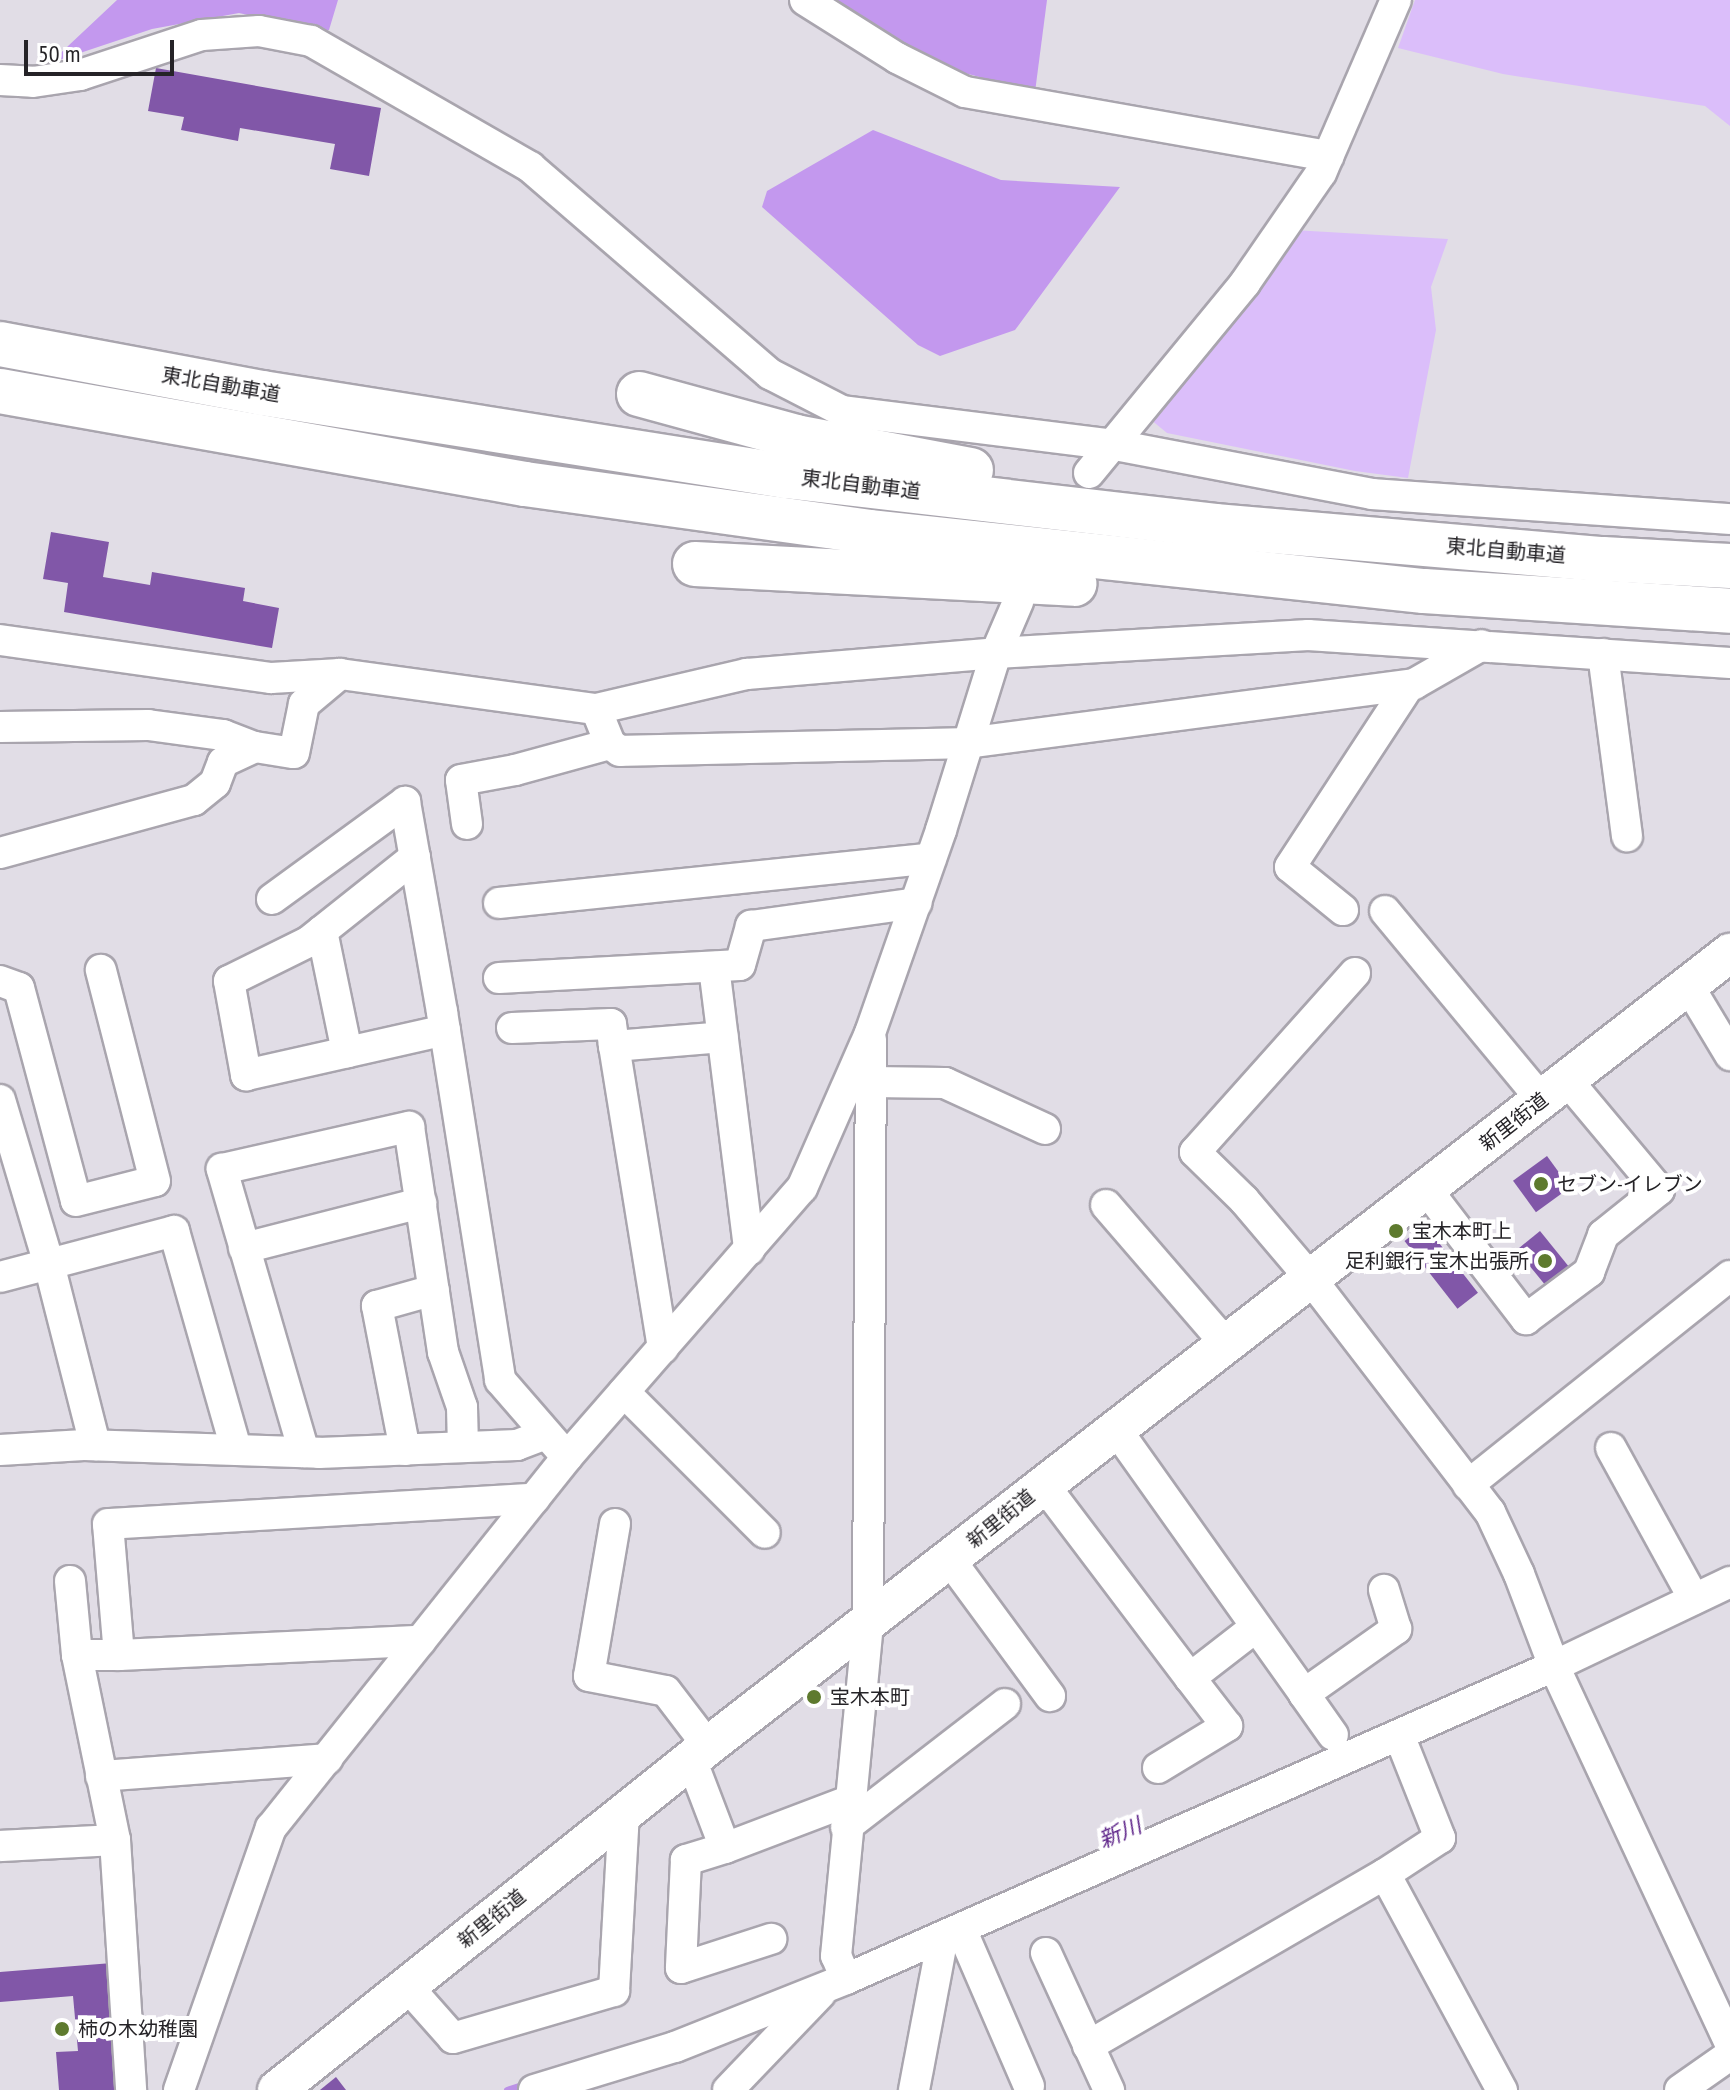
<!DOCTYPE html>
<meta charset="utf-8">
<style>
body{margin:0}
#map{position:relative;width:1730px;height:2090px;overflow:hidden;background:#e1dde6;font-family:"PT Sans Narrow","Noto Sans JP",sans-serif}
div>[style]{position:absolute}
.green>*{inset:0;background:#dbbefa}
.forest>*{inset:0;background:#c398ee}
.stream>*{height:6px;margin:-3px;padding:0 3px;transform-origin:3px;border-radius:3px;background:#bb91e6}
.building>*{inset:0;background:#8157a8;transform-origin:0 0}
.roads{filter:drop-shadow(2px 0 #a9a5ae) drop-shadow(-2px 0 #a9a5ae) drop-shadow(0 2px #a9a5ae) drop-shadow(0 -2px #a9a5ae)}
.minor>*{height:30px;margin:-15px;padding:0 15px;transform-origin:15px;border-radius:15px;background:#fff}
.major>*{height:38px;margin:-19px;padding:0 19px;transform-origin:19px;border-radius:19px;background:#fff}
.highway>*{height:44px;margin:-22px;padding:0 22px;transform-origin:22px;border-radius:22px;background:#fff}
.dots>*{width:22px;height:22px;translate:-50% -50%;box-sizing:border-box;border:4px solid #fff;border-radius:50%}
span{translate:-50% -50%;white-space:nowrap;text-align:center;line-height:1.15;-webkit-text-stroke:8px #fff;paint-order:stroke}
.street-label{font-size:20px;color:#252327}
.poi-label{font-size:20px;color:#252327}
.left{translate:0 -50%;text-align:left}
.right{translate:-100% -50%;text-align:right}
.water-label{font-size:22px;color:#5f268a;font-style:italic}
.scale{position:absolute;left:24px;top:40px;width:150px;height:36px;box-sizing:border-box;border:4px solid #252327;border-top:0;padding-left:10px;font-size:24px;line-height:28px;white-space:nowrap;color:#252327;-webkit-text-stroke:6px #fff;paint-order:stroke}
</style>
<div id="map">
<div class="green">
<i style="clip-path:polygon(1415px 0,1730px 0,1730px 126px,1705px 106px,1503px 74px,1398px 48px)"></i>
<i style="clip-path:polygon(1293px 230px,1448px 239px,1431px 287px,1436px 330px,1408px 478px,1355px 471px,1167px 433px,1150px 419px)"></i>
</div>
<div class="forest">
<i style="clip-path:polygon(117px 0,338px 0,329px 30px,319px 31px,239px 13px,152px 29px,50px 63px)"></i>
<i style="clip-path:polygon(831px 0,1047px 0,1035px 92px,950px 69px)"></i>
<i style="clip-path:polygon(873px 130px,1001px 180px,1120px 187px,1015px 330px,940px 356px,918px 345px,762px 207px,767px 191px)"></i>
</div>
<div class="stream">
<i style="left:507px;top:2090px;width:20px;rotate:-18deg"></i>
</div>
<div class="building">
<i style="clip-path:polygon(156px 68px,381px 108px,369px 176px,330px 169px,335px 144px,240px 128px,238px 141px,181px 130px,184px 117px,148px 111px)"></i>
<i style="clip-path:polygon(51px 532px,109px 542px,103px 577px,150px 585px,152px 572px,245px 588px,243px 601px,279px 608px,272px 648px,64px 612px,68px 583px,43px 579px)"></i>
<i style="left:1547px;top:1156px;width:39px;height:42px;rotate:54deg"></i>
<i style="left:1425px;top:1225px;width:86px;height:26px;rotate:52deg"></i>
<i style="left:1540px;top:1231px;width:53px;height:30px;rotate:51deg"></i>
<i style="clip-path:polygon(112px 1963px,122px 2090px,59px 2090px,56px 2052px,78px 2051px,73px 1996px,0 2002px,0 1972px)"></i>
<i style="clip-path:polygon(336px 2077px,346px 2090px,320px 2090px)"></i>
</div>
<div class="roads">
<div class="minor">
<i style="left:805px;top:0;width:109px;rotate:32.2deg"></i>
<i style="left:897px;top:58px;width:76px;rotate:26.6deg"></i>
<i style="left:965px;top:92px;width:369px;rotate:10deg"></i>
<i style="left:0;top:80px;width:33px;rotate:3deg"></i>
<i style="left:33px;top:82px;width:48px;rotate:-8.5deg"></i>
<i style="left:80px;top:75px;width:128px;rotate:-18.2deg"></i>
<i style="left:202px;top:35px;width:57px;rotate:-4deg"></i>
<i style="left:259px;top:31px;width:53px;rotate:10.9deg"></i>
<i style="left:311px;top:41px;width:253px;rotate:29.9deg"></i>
<i style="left:530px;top:167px;width:317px;rotate:40.8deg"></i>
<i style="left:770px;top:374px;width:81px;rotate:27.2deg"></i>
<i style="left:842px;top:411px;width:275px;rotate:7.1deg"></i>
<i style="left:1115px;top:445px;width:262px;rotate:10.8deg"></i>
<i style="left:1372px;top:494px;width:359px;rotate:4deg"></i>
<i style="left:1089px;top:473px;width:246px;rotate:-50.6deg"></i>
<i style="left:1245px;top:283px;width:134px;rotate:-55.4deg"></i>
<i style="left:1321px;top:173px;width:189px;rotate:-66.6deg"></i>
<i style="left:0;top:640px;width:274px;rotate:8deg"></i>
<i style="left:271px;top:678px;width:69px;rotate:-3.3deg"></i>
<i style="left:340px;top:674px;width:258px;rotate:7.8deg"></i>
<i style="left:596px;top:709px;width:155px;rotate:-13.1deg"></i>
<i style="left:747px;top:674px;width:250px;rotate:-4.8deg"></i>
<i style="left:996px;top:653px;width:313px;rotate:-3.3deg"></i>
<i style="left:1308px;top:635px;width:423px;rotate:3.8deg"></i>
<i style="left:1603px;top:654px;width:184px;rotate:82.5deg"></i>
<i style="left:596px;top:709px;width:38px;rotate:68deg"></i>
<i style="left:610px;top:744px;width:12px;rotate:35deg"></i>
<i style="left:620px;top:751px;width:347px;rotate:-1.3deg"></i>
<i style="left:967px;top:743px;width:451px;rotate:-7.5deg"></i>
<i style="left:1414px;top:684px;width:78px;rotate:-29.8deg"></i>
<i style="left:0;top:727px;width:148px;rotate:-0.8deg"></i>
<i style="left:148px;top:725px;width:76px;rotate:7.6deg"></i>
<i style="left:223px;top:735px;width:34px;rotate:21deg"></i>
<i style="left:255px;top:747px;width:39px;rotate:9deg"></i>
<i style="left:294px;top:753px;width:50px;rotate:-78.5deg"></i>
<i style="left:304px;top:704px;width:47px;rotate:-39.8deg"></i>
<i style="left:467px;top:824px;width:44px;rotate:-97.8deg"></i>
<i style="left:461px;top:780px;width:55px;rotate:-10.5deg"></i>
<i style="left:515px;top:770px;width:98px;rotate:-15.3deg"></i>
<i style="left:0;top:853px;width:201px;rotate:-15.3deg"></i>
<i style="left:194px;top:800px;width:27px;rotate:-39deg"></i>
<i style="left:215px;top:783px;width:22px;rotate:-69deg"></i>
<i style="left:223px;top:762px;width:35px;rotate:-25deg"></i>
<i style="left:415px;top:857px;width:137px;rotate:141.5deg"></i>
<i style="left:308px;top:942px;width:88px;rotate:153.7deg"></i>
<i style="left:229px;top:981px;width:96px;rotate:79.7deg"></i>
<i style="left:246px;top:1075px;width:204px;rotate:-12.7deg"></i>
<i style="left:272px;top:899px;width:165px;rotate:-36.1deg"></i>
<i style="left:405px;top:802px;width:213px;rotate:80deg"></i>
<i style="left:442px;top:1012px;width:373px;rotate:81deg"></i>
<i style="left:500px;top:1380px;width:102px;rotate:49deg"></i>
<i style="left:499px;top:903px;width:434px;rotate:-5.9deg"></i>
<i style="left:1343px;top:910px;width:68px;rotate:-140.9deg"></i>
<i style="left:1290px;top:867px;width:217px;rotate:-56.8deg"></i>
<i style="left:1385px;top:911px;width:246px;rotate:50.3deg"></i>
<i style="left:322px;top:931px;width:124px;rotate:78.3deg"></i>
<i style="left:714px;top:967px;width:285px;rotate:82.9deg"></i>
<i style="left:1355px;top:973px;width:240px;rotate:131.8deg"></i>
<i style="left:1195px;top:1152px;width:69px;rotate:44.4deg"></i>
<i style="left:1244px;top:1200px;width:104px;rotate:49.7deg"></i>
<i style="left:1311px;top:1279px;width:294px;rotate:52.5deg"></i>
<i style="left:1490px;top:1512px;width:68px;rotate:64.9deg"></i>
<i style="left:1519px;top:1574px;width:98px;rotate:69.2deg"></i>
<i style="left:1554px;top:1666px;width:417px;rotate:65deg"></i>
<i style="left:499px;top:978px;width:241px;rotate:-3.1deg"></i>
<i style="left:740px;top:965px;width:41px;rotate:-74.2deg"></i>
<i style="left:751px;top:926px;width:167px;rotate:-7.9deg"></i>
<i style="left:0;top:981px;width:20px;rotate:20deg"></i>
<i style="left:19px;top:988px;width:220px;rotate:75deg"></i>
<i style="left:76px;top:1201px;width:81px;rotate:-14.2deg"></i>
<i style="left:155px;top:1181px;width:218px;rotate:-104.4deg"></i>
<i style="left:1688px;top:985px;width:82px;rotate:59deg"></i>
<i style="left:512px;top:1028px;width:99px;rotate:-2.3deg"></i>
<i style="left:611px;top:1024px;width:22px;rotate:82deg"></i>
<i style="left:872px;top:1082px;width:73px;rotate:0.8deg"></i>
<i style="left:945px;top:1083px;width:110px;rotate:24.7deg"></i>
<i style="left:0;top:1100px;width:171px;rotate:73.4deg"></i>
<i style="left:49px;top:1264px;width:187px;rotate:75.7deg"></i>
<i style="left:1427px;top:1190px;width:163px;rotate:52.5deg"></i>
<i style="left:1526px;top:1319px;width:79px;rotate:-36.7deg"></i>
<i style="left:1589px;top:1272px;width:40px;rotate:-69deg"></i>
<i style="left:1603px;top:1235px;width:72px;rotate:-38.8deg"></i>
<i style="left:1659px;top:1190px;width:143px;rotate:-129.9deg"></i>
<i style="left:1106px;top:1205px;width:184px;rotate:49.2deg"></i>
<i style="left:244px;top:1248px;width:183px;rotate:-14.3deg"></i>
<i style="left:0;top:1277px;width:180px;rotate:-14.8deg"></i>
<i style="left:174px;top:1231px;width:227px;rotate:74.1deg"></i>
<i style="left:663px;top:1348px;width:306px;rotate:-99.2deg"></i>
<i style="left:614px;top:1046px;width:109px;rotate:-4.7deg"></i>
<i style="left:624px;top:1392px;width:199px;rotate:45deg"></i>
<i style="left:1116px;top:1429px;width:325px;rotate:54.6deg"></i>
<i style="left:1304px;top:1694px;width:113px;rotate:-35.2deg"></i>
<i style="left:1396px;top:1629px;width:41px;rotate:-107.1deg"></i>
<i style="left:1611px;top:1448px;width:172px;rotate:61.2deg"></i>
<i style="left:0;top:1450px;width:84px;rotate:-3.4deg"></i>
<i style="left:84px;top:1445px;width:235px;rotate:1.9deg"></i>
<i style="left:319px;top:1453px;width:198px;rotate:-2.3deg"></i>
<i style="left:517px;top:1445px;width:31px;rotate:-21deg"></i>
<i style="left:405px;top:1450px;width:147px;rotate:-101deg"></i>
<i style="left:377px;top:1306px;width:59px;rotate:-15.7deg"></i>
<i style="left:304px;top:1452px;width:295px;rotate:-106.2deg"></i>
<i style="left:222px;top:1169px;width:192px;rotate:-12.7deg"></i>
<i style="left:409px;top:1127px;width:228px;rotate:81.4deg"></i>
<i style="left:443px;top:1352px;width:58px;rotate:70.9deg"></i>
<i style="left:462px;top:1407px;width:40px;rotate:88.6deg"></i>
<i style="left:1044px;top:1485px;width:242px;rotate:52.9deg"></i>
<i style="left:1190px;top:1678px;width:83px;rotate:-37.7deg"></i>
<i style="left:1468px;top:1485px;width:335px;rotate:-38.6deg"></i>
<i style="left:615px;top:1524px;width:154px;rotate:99.7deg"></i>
<i style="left:589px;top:1676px;width:78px;rotate:11deg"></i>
<i style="left:666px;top:1691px;width:69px;rotate:52.6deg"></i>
<i style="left:950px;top:1560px;width:169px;rotate:53.7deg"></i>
<i style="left:70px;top:1581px;width:74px;rotate:84.6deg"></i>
<i style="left:77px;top:1655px;width:189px;rotate:78.4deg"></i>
<i style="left:115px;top:1840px;width:251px;rotate:86.3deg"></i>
<i style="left:77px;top:1655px;width:42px"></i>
<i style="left:119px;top:1655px;width:131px;rotate:-94.8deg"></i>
<i style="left:108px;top:1524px;width:427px;rotate:-3.4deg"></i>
<i style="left:119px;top:1655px;width:302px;rotate:-2.7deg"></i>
<i style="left:1304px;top:1694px;width:50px;rotate:54.7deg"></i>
<i style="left:1399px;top:1735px;width:111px;rotate:68.3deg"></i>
<i style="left:1440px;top:1838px;width:66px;rotate:146.8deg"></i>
<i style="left:1385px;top:1874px;width:246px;rotate:61.6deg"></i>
<i style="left:691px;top:1759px;width:95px;rotate:69.1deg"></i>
<i style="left:725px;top:1848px;width:133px;rotate:-20.8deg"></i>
<i style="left:1158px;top:1768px;width:81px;rotate:-31.3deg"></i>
<i style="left:1227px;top:1726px;width:61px;rotate:-127.6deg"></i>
<i style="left:101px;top:1776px;width:227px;rotate:-4.3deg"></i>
<i style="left:846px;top:1827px;width:201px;rotate:-37.7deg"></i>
<i style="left:0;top:1846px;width:115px;rotate:-3deg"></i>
<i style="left:725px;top:1848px;width:41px;rotate:162.9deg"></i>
<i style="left:686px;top:1860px;width:108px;rotate:92.7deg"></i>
<i style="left:681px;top:1968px;width:95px;rotate:-17.9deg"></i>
<i style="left:961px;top:1929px;width:171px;rotate:66.6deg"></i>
<i style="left:1046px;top:1953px;width:151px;rotate:65.3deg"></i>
<i style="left:846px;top:1979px;width:25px;rotate:-113deg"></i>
<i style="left:836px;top:1956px;width:335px;rotate:-84.5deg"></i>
<i style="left:868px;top:1623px;width:584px;rotate:-89.71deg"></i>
<i style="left:407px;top:1986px;width:69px;rotate:48.5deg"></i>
<i style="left:453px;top:2038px;width:168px;rotate:-16.3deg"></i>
<i style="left:614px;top:1991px;width:178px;rotate:-86.8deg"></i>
<i style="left:1088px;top:2046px;width:343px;rotate:-30.1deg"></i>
<i style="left:179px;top:2090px;width:278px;rotate:-70.7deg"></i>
<i style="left:271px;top:1828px;width:475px;rotate:-51.4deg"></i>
<i style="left:567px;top:1457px;width:357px;rotate:-48.9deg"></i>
<i style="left:802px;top:1188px;width:169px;rotate:-66.3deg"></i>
<i style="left:870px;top:1033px;width:215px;rotate:-70.7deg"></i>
<i style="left:941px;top:830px;width:185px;rotate:-72.7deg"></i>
<i style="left:996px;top:653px;width:56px;rotate:-66.7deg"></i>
<i style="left:534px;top:2090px;width:147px;rotate:-17deg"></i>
<i style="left:675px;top:2047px;width:184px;rotate:-21.7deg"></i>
<i style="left:846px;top:1979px;width:774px;rotate:-23.85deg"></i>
<i style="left:1554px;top:1666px;width:195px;rotate:-25.5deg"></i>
<i style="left:728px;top:2090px;width:134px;rotate:-46.2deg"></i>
<i style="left:914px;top:2090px;width:156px;rotate:-79.3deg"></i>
<i style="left:1680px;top:2090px;width:61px;rotate:-35deg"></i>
</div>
<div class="major">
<i style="left:277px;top:2090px;width:551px;rotate:-38.59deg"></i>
<i style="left:708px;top:1746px;width:1294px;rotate:-37.81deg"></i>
</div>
<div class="highway">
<i style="left:0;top:344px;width:267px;rotate:10.6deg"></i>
<i style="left:262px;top:393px;width:530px;rotate:9.02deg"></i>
<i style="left:785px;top:476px;width:433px;rotate:6.6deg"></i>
<i style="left:1215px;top:526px;width:389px;rotate:4.9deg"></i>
<i style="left:1603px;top:559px;width:127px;rotate:3.2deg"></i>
<i style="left:0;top:391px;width:533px;rotate:10.05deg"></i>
<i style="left:525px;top:484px;width:347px;rotate:7.9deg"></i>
<i style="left:869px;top:532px;width:558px;rotate:6.07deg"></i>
<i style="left:1424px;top:591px;width:307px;rotate:3.7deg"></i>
<i style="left:639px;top:394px;width:163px;rotate:15.3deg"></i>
<i style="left:796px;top:437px;width:178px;rotate:10.7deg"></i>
<i style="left:695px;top:564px;width:380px;rotate:3deg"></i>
</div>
</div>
<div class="dots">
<i style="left:1541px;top:1184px;background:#5e7a2e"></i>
<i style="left:1396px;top:1231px;background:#5e7a2e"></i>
<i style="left:1545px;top:1261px;background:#5e7a2e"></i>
<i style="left:814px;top:1697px;background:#5e7a2e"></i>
<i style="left:62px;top:2029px;background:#5e7a2e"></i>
</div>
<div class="street-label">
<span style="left:221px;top:385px;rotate:10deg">東北自動車道</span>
<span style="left:861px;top:485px;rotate:7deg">東北自動車道</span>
<span style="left:1506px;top:551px;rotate:5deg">東北自動車道</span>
<span style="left:1514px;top:1122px;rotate:-38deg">新里街道</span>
<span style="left:1001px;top:1519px;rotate:-39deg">新里街道</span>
<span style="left:492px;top:1919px;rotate:-39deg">新里街道</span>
</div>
<div class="poi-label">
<span class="left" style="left:1557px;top:1184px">セブン-イレブン</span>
<span class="left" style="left:1412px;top:1231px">宝木本町上</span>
<span class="right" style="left:1529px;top:1261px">足利銀行 宝木出張所</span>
<span class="left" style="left:830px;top:1697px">宝木本町</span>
<span class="left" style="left:78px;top:2029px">柿の木幼稚園</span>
</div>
<div class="water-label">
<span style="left:1120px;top:1833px;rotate:-23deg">新川</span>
</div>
<div class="scale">50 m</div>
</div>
